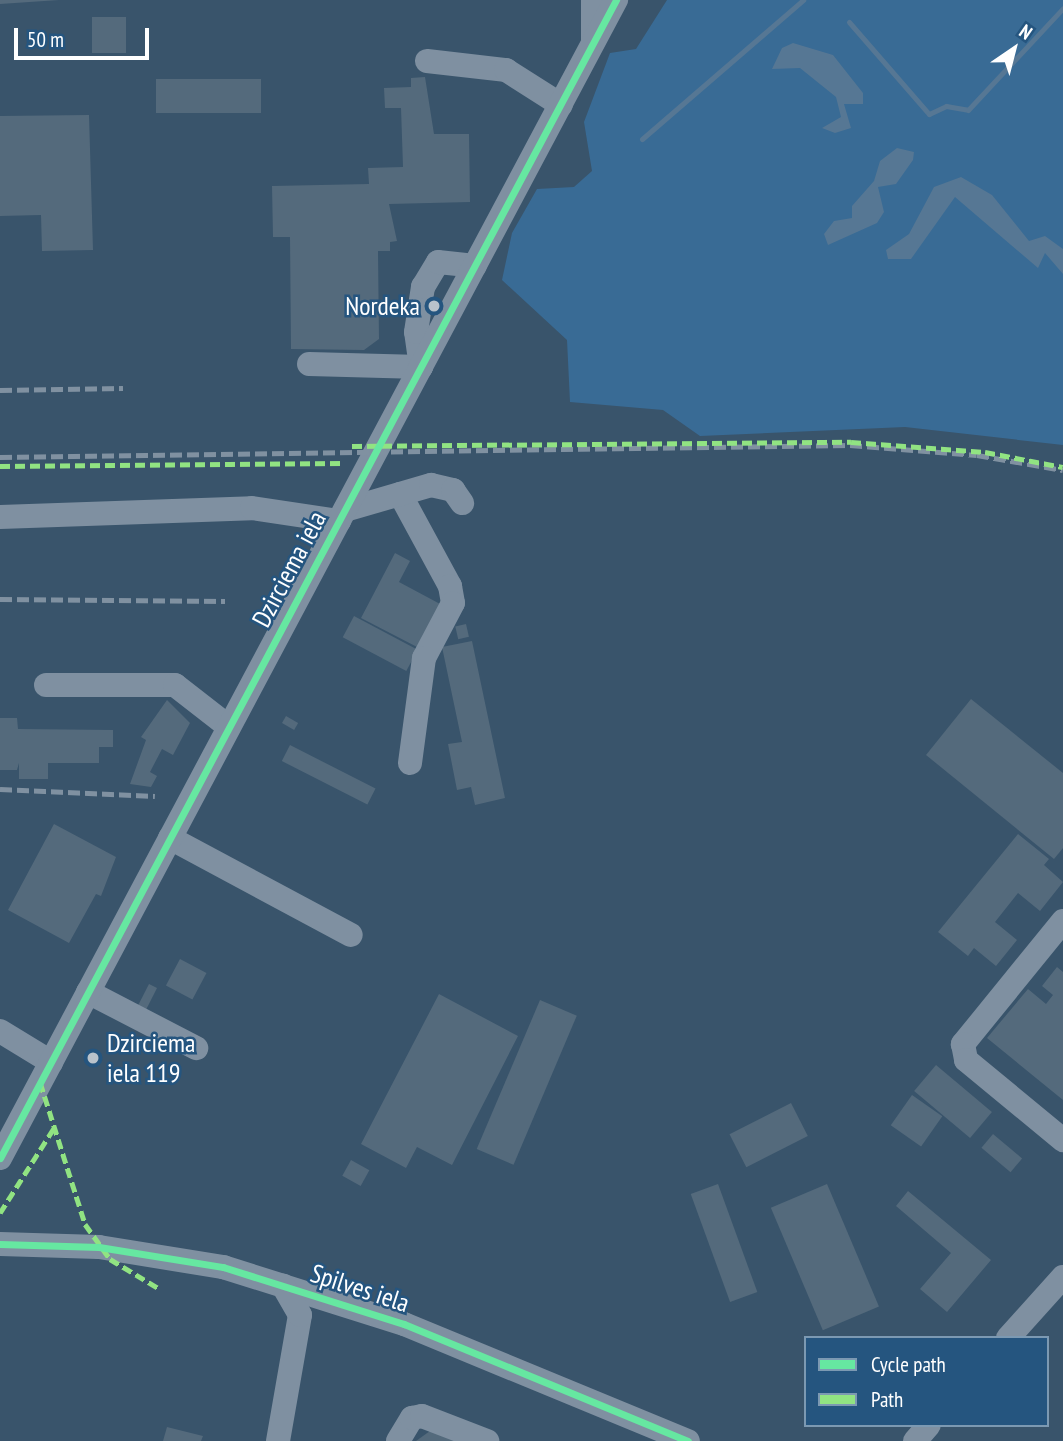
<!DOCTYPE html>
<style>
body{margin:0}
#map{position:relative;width:1063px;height:1441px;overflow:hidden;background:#39546b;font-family:"PT Sans Narrow",sans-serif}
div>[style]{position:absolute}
.green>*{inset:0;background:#396b95}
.water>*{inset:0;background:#567794}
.stream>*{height:5px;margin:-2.5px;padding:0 2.5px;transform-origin:2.5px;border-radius:2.5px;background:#567794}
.building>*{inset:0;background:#546a7c;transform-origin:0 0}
.minor>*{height:24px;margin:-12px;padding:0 12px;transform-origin:12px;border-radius:12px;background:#7f90a1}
.rail>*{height:5px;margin-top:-2.5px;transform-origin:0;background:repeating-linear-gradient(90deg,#8091a1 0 12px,transparent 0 17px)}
.quiet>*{height:5px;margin-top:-2.5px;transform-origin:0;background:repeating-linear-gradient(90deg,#91e382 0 10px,transparent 0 15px)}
.cycleway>*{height:7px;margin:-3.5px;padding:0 3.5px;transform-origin:3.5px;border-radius:3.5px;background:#66e7a1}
.dots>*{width:19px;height:19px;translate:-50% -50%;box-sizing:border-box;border:4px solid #25557f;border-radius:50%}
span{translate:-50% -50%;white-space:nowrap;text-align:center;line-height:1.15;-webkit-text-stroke:5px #25557f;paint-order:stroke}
.poi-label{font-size:26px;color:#fff}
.right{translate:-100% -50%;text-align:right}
.left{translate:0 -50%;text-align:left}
.street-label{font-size:26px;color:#fff}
.legend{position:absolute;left:804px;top:1336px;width:245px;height:91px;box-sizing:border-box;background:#25557f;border:2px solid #7c99b2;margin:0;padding:9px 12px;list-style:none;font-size:21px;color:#fff}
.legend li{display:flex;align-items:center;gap:14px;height:35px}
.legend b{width:35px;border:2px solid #7c99b2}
.north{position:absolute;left:979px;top:14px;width:70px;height:70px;-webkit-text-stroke:5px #25557f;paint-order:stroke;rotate:35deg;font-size:19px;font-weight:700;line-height:28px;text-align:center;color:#fff}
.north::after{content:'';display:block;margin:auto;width:24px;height:32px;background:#fff;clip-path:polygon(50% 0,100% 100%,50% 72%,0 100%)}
.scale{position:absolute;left:14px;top:28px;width:135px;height:32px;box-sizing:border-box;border:4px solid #fff;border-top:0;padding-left:9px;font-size:21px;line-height:24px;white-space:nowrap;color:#fff;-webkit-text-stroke:5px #25557f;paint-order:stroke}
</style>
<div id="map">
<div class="green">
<i style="clip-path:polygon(667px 0,1063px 0,1063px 445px,905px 427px,700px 436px,663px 410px,570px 402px,567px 340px,502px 280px,512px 233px,537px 189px,574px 187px,592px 171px,584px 122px,610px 53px,636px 49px)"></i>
</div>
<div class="water">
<i style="clip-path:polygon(793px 43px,833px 55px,863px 93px,863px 104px,844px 104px,851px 128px,835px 133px,822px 128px,841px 117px,836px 97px,800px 68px,772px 69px,782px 48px)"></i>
<i style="clip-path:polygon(897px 148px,914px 152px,913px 160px,896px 184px,878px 187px,884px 212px,877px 223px,828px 245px,824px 234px,834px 221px,852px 218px,852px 206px,874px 181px,880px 161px)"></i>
<i style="clip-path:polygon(961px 177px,992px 195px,1029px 241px,1045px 236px,1063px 249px,1063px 274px,1045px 253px,1038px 268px,955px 197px,911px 259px,888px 259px,886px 250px,909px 234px,934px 187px)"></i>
</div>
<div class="stream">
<i style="left:849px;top:22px;width:122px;rotate:49deg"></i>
<i style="left:929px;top:114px;width:19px;rotate:-25deg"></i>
<i style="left:946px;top:106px;width:22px;rotate:10deg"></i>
<i style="left:968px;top:110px;width:139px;rotate:-47deg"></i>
<i style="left:642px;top:139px;width:213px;rotate:-40.8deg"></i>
</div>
<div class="building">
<i style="clip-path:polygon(0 0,59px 0,0 4px)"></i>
<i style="left:92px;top:17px;width:34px;height:36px"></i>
<i style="clip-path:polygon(425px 77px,434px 134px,469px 134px,470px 202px,389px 204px,397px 241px,390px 242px,390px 251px,378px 251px,379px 339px,364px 350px,291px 349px,290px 237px,273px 237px,272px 186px,369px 184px,368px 168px,403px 167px,401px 108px,385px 108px,384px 88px,411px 87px,411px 78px)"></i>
<i style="left:261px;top:79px;width:34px;height:105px;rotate:90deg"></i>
<i style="clip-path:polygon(89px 115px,93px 250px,42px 251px,41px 215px,0 216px,0 116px)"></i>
<i style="clip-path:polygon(395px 553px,410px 561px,399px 582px,442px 605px,419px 648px,361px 618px)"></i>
<i style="left:354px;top:616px;width:72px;height:24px;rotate:28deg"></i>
<i style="left:466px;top:624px;width:13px;height:11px;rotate:77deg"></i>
<i style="clip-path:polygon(472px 641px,505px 798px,475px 805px,471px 787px,457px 790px,448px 744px,462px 742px,442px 647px)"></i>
<i style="clip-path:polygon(971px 699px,1063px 773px,1063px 848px,1054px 859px,926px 755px)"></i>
<i style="clip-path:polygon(167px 700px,190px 723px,173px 755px,162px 749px,150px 772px,157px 776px,151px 787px,130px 784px,146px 740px,141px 737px)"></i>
<i style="left:286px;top:716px;width:14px;height:8px;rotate:30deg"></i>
<i style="clip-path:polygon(0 718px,17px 718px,18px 729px,113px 730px,113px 747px,99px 747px,99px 763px,48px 763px,48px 779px,19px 779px,19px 763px,17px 770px,0 770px)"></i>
<i style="left:290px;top:745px;width:96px;height:18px;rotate:27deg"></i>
<i style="clip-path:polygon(54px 824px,116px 857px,101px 896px,96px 894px,69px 943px,8px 910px)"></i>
<i style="clip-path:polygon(1018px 834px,1049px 859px,1044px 865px,1063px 882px,1040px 911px,1018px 893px,995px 922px,1017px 940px,996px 966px,974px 948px,968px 956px,938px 932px)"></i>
<i style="left:180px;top:959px;width:30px;height:30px;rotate:28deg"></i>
<i style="clip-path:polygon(1057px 967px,1063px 972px,1063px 1100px,987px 1038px,1028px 989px,1046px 1004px,1053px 995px,1042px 986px)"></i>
<i style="left:149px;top:984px;width:9px;height:27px;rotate:27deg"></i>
<i style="clip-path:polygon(439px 994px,518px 1036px,452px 1165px,417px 1147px,406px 1168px,361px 1144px)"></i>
<i style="left:540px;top:1000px;width:40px;height:162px;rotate:23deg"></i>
<i style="left:936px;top:1065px;width:73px;height:34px;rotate:40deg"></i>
<i style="left:912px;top:1095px;width:37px;height:37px;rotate:35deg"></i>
<i style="left:791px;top:1103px;width:37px;height:69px;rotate:63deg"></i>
<i style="left:993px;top:1134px;width:38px;height:18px;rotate:40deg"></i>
<i style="left:351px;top:1160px;width:21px;height:18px;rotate:29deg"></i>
<i style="left:718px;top:1184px;width:115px;height:29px;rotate:70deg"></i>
<i style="left:827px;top:1184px;width:133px;height:61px;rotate:67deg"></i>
<i style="clip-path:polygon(908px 1191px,991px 1260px,947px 1312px,920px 1289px,951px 1253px,896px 1206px)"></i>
<i style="clip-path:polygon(167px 1427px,203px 1436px,201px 1441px,163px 1441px)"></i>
<i style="clip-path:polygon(430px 1431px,460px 1441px,416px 1441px)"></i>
</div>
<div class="minor">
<i style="left:593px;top:0;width:41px;rotate:90deg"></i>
<i style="left:427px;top:61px;width:80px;rotate:6.5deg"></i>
<i style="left:506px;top:70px;width:65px;rotate:32.5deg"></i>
<i style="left:309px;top:364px;width:112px;rotate:1.5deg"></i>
<i style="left:421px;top:367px;width:35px;rotate:-98deg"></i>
<i style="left:416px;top:332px;width:46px;rotate:-81.2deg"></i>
<i style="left:423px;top:287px;width:29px;rotate:-59deg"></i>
<i style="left:438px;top:262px;width:37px;rotate:6deg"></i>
<i style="left:400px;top:494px;width:105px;rotate:61.5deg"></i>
<i style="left:450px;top:586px;width:17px;rotate:80deg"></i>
<i style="left:453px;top:603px;width:62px;rotate:117.8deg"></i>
<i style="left:424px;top:658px;width:106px;rotate:97.6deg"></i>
<i style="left:345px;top:510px;width:90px;rotate:-16.2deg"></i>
<i style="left:431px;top:485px;width:23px;rotate:13deg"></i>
<i style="left:453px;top:490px;width:16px;rotate:55deg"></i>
<i style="left:0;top:517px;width:252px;rotate:-2deg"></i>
<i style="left:252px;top:508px;width:88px;rotate:8.5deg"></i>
<i style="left:46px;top:685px;width:129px"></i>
<i style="left:175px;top:685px;width:68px;rotate:37.9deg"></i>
<i style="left:170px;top:838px;width:205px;rotate:28.2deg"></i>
<i style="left:1063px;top:921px;width:159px;rotate:129.1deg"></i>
<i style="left:963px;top:1044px;width:16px;rotate:79deg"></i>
<i style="left:966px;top:1060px;width:126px;rotate:39.5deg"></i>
<i style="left:88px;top:992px;width:122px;rotate:27.4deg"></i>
<i style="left:0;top:1031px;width:60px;rotate:31.3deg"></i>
<i style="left:0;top:1158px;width:1312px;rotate:-61.99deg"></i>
<i style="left:0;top:1244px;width:99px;rotate:1.7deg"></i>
<i style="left:99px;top:1247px;width:126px;rotate:9.2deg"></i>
<i style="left:223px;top:1267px;width:190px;rotate:17.5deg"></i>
<i style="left:404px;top:1324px;width:307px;rotate:22.4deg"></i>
<i style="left:1008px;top:1338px;width:82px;rotate:-48deg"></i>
<i style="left:278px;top:1441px;width:128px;rotate:-80.1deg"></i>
<i style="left:300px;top:1315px;width:34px;rotate:-120deg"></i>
<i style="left:398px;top:1441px;width:27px;rotate:-59deg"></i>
<i style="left:412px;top:1418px;width:10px;rotate:-11deg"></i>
<i style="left:422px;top:1416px;width:70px;rotate:21deg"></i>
<i style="left:915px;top:1441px;width:21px;rotate:-49deg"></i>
</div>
<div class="rail">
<i style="left:0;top:390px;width:123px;rotate:-0.9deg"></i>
<i style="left:0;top:457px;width:850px;rotate:-0.81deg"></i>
<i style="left:850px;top:445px;width:127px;rotate:4.5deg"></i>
<i style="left:977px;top:455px;width:87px;rotate:9.9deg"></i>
<i style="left:0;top:599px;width:225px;rotate:0.5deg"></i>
<i style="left:0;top:789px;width:155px;rotate:2.6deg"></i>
</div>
<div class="quiet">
<i style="left:352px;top:446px;width:499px;rotate:-0.5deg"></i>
<i style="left:851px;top:442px;width:134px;rotate:4.3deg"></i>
<i style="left:985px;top:452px;width:79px;rotate:10.9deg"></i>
<i style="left:0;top:466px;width:344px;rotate:-0.5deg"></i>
<i style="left:40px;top:1082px;width:149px;rotate:72.4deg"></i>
<i style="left:85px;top:1224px;width:43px;rotate:54.5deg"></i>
<i style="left:110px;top:1259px;width:56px;rotate:31.1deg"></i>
<i style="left:0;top:1213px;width:101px;rotate:-57.6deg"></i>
</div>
<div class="cycleway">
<i style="left:0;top:1158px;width:1312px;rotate:-61.99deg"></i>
<i style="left:0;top:1244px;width:99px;rotate:1.7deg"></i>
<i style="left:99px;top:1247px;width:126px;rotate:9.2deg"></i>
<i style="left:223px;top:1267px;width:190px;rotate:17.5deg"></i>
<i style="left:404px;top:1324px;width:307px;rotate:22.4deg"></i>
</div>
<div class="dots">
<i style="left:434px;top:306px;background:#bac3cb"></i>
<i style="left:93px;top:1058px;background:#bac3cb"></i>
</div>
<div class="poi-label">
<span class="right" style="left:420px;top:306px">Nordeka</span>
<span class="left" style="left:107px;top:1058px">Dzirciema<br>iela 119</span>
</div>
<div class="street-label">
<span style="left:289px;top:569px;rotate:-62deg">Dzirciema iela</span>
<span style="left:360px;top:1288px;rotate:18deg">Spilves iela</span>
</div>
<ul class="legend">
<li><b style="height:9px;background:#66e7a1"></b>Cycle path</li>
<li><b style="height:9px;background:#91e382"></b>Path</li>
</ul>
<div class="north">N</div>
<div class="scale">50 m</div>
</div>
